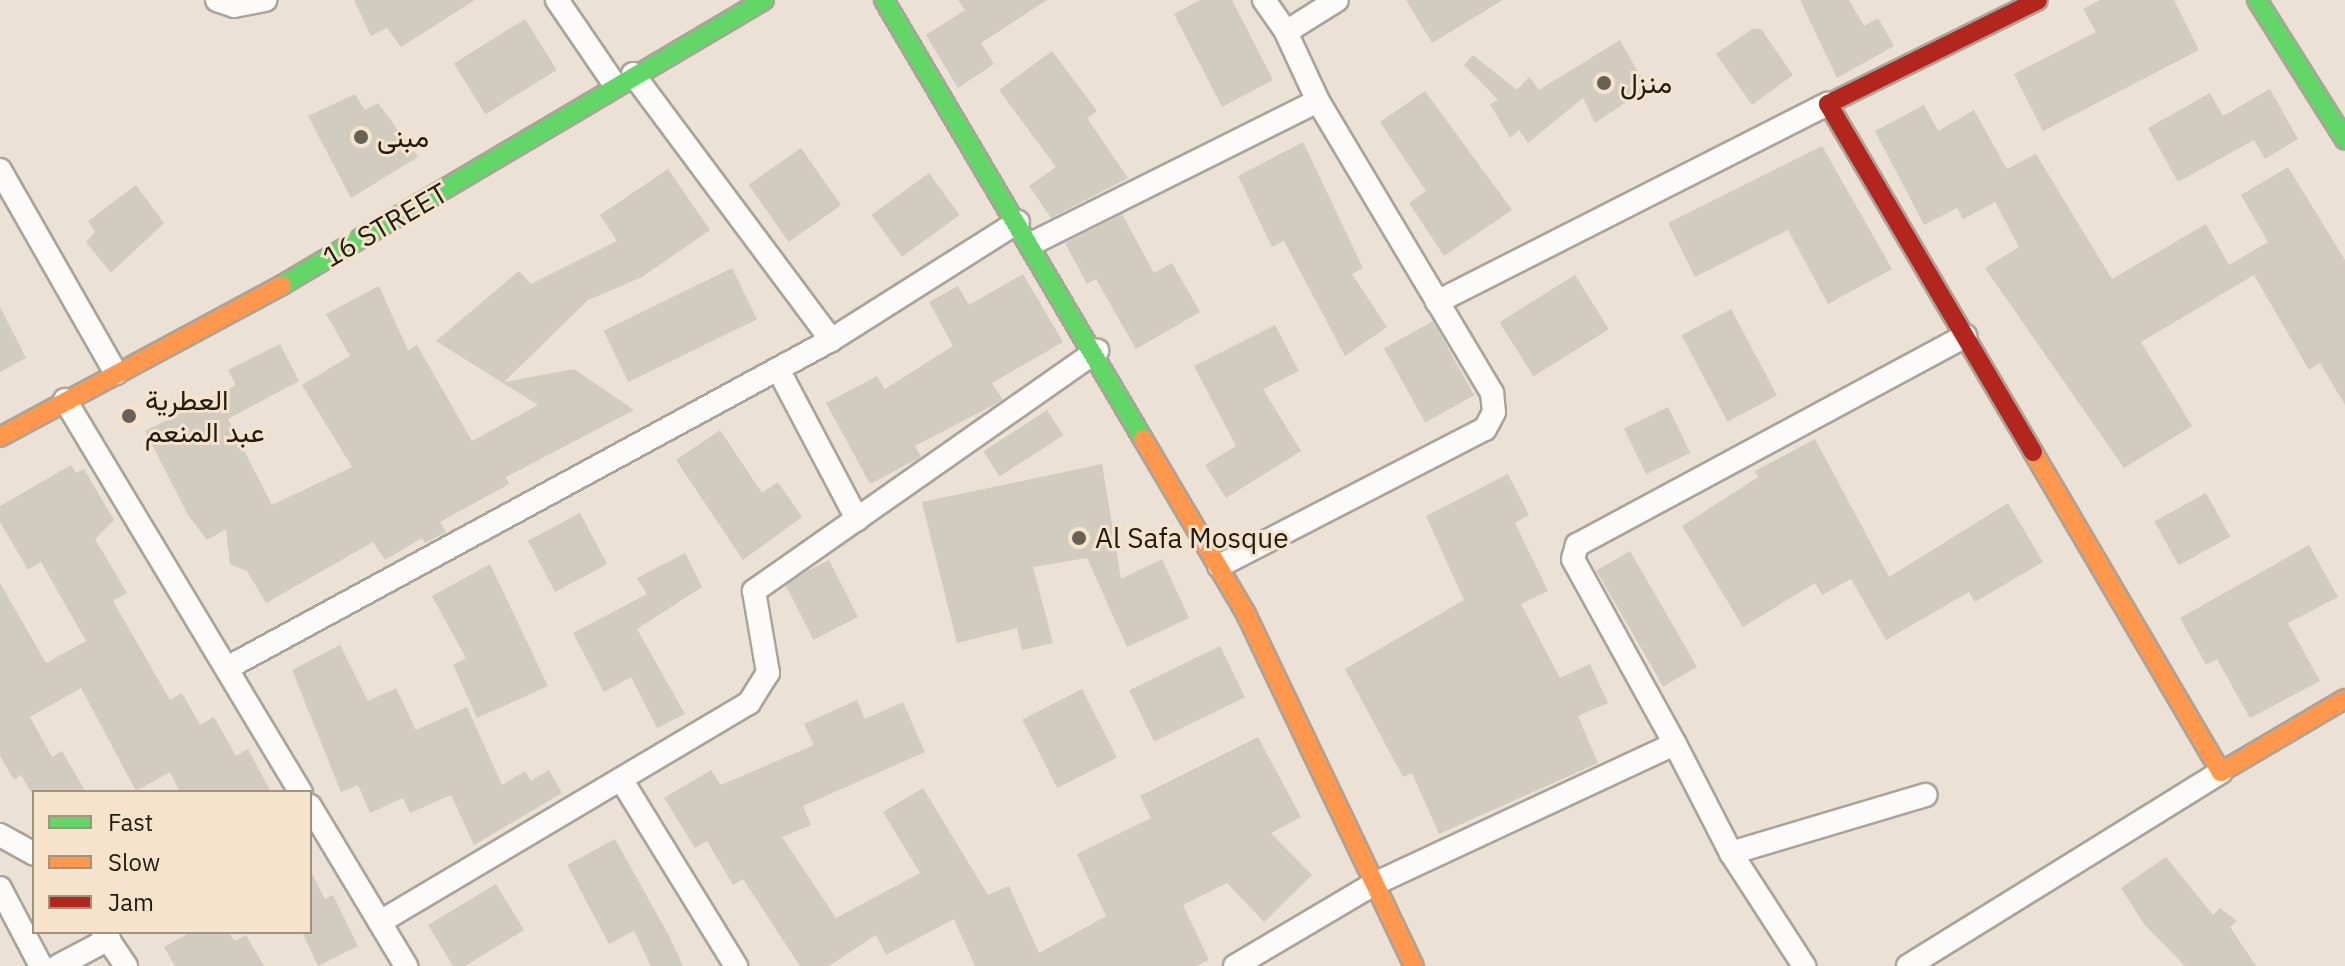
<!DOCTYPE html>
<meta charset="utf-8">
<style>
body{margin:0}
#map{position:relative;width:2345px;height:966px;overflow:hidden;background:#ebe2d5;font-family:"IBM Plex Sans",Vazirmatn,sans-serif}
div>[style]{position:absolute}
.building>*{inset:0;background:#d2cbc0;transform-origin:0 0}
.roads{filter:drop-shadow(2px 0 #aaa399) drop-shadow(-2px 0 #aaa399) drop-shadow(0 2px #aaa399) drop-shadow(0 -2px #aaa399)}
.street>*{height:22px;margin:-11px;padding:0 11px;transform-origin:11px;border-radius:11px;background:#fcfbf9}
.fast>*{height:18px;margin:-9px;padding:0 9px;transform-origin:9px;border-radius:9px;background:#63d668}
.slow>*{height:18px;margin:-9px;padding:0 9px;transform-origin:9px;border-radius:9px;background:#ff974d}
.jam>*{height:18px;margin:-9px;padding:0 9px;transform-origin:9px;border-radius:9px;background:#b3261e}
.dots>*{width:22px;height:22px;translate:-50% -50%;box-sizing:border-box;border:4px solid #f5e4cb;border-radius:50%}
span{translate:-50% -50%;white-space:nowrap;text-align:center;line-height:1.15;-webkit-text-stroke:6px #f5e4cb;paint-order:stroke}
.poi-label{font-size:28px;color:#211b12}
.left{translate:0 -50%;text-align:left}
.street-label{font-size:28px;color:#211b12}
.legend{position:absolute;left:32px;top:790px;width:280px;height:144px;box-sizing:border-box;background:#f5e4cb;border:2px solid #a09481;margin:0;padding:10px 14px;list-style:none;font-size:24px;color:#211b12}
.legend li{display:flex;align-items:center;gap:16px;height:40px}
.legend b{width:40px;border:2px solid #a09481}
</style>
<div id="map">
<div class="building">
<i style="clip-path:polygon(354px 0,475px 0,401px 47px,387px 28px,371px 36px)"></i>
<i style="clip-path:polygon(958px 0,1047px 0,981px 43px,994px 64px,958px 88px,926px 35px,965px 10px)"></i>
<i style="clip-path:polygon(1200px 0,1232px 0,1273px 80px,1222px 107px,1174px 14px)"></i>
<i style="clip-path:polygon(1406px 0,1503px 0,1432px 43px)"></i>
<i style="clip-path:polygon(1800px 0,1849px 0,1864px 26px,1878px 18px,1894px 46px,1837px 78px)"></i>
<i style="clip-path:polygon(2100px 0,2174px 0,2199px 50px,2043px 131px,2014px 74px,2096px 32px,2083px 9px)"></i>
<i style="left:525px;top:19px;width:60px;height:84px;rotate:58deg"></i>
<i style="clip-path:polygon(1752px 29px,1761px 29px,1793px 75px,1752px 105px,1716px 54px)"></i>
<i style="clip-path:polygon(1620px 40px,1647px 88px,1595px 123px,1583px 98px,1528px 143px,1519px 130px,1510px 138px,1490px 104px,1498px 100px,1464px 65px,1473px 55px,1517px 90px,1529px 77px,1539px 90px)"></i>
<i style="clip-path:polygon(1052px 51px,1097px 111px,1087px 118px,1128px 178px,1051px 218px,1029px 186px,1056px 167px,999px 90px)"></i>
<i style="clip-path:polygon(2270px 89px,2298px 139px,2265px 159px,2254px 140px,2178px 182px,2148px 128px,2210px 93px,2223px 116px)"></i>
<i style="clip-path:polygon(1425px 91px,1512px 210px,1444px 256px,1409px 203px,1426px 191px,1380px 122px)"></i>
<i style="clip-path:polygon(355px 94px,365px 110px,378px 103px,418px 157px,351px 198px,308px 116px)"></i>
<i style="clip-path:polygon(1924px 105px,1938px 131px,1974px 110px,2007px 169px,2036px 154px,2112px 279px,2206px 224px,2229px 265px,2268px 242px,2241px 195px,2288px 167px,2345px 260px,2345px 405px,2320px 363px,2309px 370px,2254px 275px,2141px 342px,2192px 426px,2124px 468px,1985px 268px,2019px 247px,1995px 202px,1963px 219px,1957px 208px,1924px 225px,1875px 131px)"></i>
<i style="clip-path:polygon(1303px 142px,1363px 268px,1352px 274px,1387px 327px,1345px 356px,1284px 241px,1272px 247px,1238px 176px)"></i>
<i style="clip-path:polygon(1822px 146px,1892px 269px,1828px 304px,1788px 230px,1695px 277px,1668px 223px)"></i>
<i style="left:801px;top:148px;width:70px;height:64px;rotate:55deg"></i>
<i style="clip-path:polygon(668px 169px,710px 230px,642px 277px,588px 300px,504px 382px,574px 369px,634px 410px,506px 477px,509px 484px,440px 522px,446px 532px,425px 543px,422px 538px,385px 560px,373px 542px,266px 603px,247px 571px,230px 564px,226px 529px,207px 540px,188px 515px,145px 431px,236px 385px,228px 370px,280px 344px,299px 381px,228px 419px,272px 505px,352px 467px,302px 385px,350px 356px,326px 314px,379px 286px,408px 350px,417px 345px,472px 441px,538px 405px,436px 341px,519px 271px,531px 284px,617px 241px,600px 215px)"></i>
<i style="left:929px;top:173px;width:52px;height:71px;rotate:54deg"></i>
<i style="clip-path:polygon(136px 185px,164px 223px,111px 273px,86px 242px,95px 232px,88px 221px)"></i>
<i style="clip-path:polygon(1122px 214px,1154px 273px,1172px 263px,1200px 312px,1136px 349px,1096px 279px,1087px 284px,1065px 243px)"></i>
<i style="left:732px;top:268px;width:57px;height:143px;rotate:64deg"></i>
<i style="clip-path:polygon(1023px 274px,1063px 342px,992px 383px,1003px 400px,915px 446px,921px 457px,870px 484px,826px 403px,877px 376px,885px 389px,953px 346px,929px 302px,958px 286px,969px 305px)"></i>
<i style="left:1575px;top:275px;width:64px;height:89px;rotate:58deg"></i>
<i style="clip-path:polygon(0 307px,26px 358px,0 372px)"></i>
<i style="left:1731px;top:309px;width:98px;height:56px;rotate:62deg"></i>
<i style="left:1433px;top:321px;width:85px;height:56px;rotate:61deg"></i>
<i style="clip-path:polygon(1275px 325px,1299px 371px,1263px 389px,1301px 451px,1226px 498px,1205px 465px,1236px 446px,1194px 366px)"></i>
<i style="left:1668px;top:407px;width:51px;height:49px;rotate:64deg"></i>
<i style="left:1047px;top:410px;width:30px;height:76px;rotate:57deg"></i>
<i style="clip-path:polygon(720px 430px,762px 493px,778px 482px,802px 517px,743px 560px,676px 460px)"></i>
<i style="clip-path:polygon(1815px 439px,1889px 577px,2008px 503px,2043px 562px,1975px 602px,1969px 592px,1886px 640px,1851px 579px,1822px 595px,1815px 583px,1743px 627px,1682px 526px,1758px 477px,1755px 471px)"></i>
<i style="clip-path:polygon(1102px 464px,1121px 579px,1162px 559px,1189px 618px,1127px 647px,1087px 558px,1033px 567px,1053px 643px,1022px 650px,1017px 628px,957px 643px,922px 502px)"></i>
<i style="clip-path:polygon(71px 465px,76px 473px,84px 469px,114px 520px,95px 539px,127px 593px,113px 601px,170px 700px,182px 693px,200px 725px,214px 717px,236px 756px,248px 749px,271px 792px,180px 792px,170px 772px,136px 791px,81px 688px,30px 717px,52px 757px,62px 751px,86px 792px,31px 792px,21px 775px,14px 780px,0 756px,0 583px,46px 663px,86px 641px,41px 562px,28px 570px,0 522px,0 506px)"></i>
<i style="clip-path:polygon(1508px 474px,1529px 515px,1515px 523px,1548px 591px,1521px 604px,1560px 678px,1590px 664px,1608px 703px,1578px 716px,1598px 763px,1439px 834px,1412px 773px,1403px 777px,1345px 669px,1464px 600px,1426px 516px)"></i>
<i style="left:2206px;top:493px;width:50px;height:59px;rotate:61deg"></i>
<i style="left:580px;top:513px;width:58px;height:59px;rotate:62deg"></i>
<i style="clip-path:polygon(2309px 545px,2338px 597px,2288px 623px,2320px 681px,2250px 718px,2217px 659px,2206px 665px,2180px 618px)"></i>
<i style="left:1630px;top:551px;width:134px;height:39px;rotate:60deg"></i>
<i style="clip-path:polygon(685px 553px,702px 587px,637px 629px,685px 714px,657px 728px,631px 677px,604px 692px,573px 633px,647px 594px,637px 578px)"></i>
<i style="left:829px;top:560px;width:64px;height:50px;rotate:63deg"></i>
<i style="clip-path:polygon(490px 564px,548px 686px,477px 718px,453px 665px,466px 658px,432px 596px)"></i>
<i style="clip-path:polygon(340px 645px,368px 701px,396px 688px,416px 730px,467px 707px,502px 785px,525px 771px,531px 781px,549px 770px,562px 793px,474px 845px,451px 795px,410px 813px,403px 798px,370px 813px,358px 785px,341px 792px,292px 670px)"></i>
<i style="left:1220px;top:646px;width:57px;height:101px;rotate:64deg"></i>
<i style="left:1082px;top:689px;width:77px;height:67px;rotate:63deg"></i>
<i style="clip-path:polygon(857px 700px,865px 719px,903px 702px,925px 752px,803px 806px,811px 825px,782px 837px,836px 918px,920px 873px,883px 812px,923px 788px,988px 895px,1009px 886px,1039px 953px,1106px 916px,1077px 854px,1151px 818px,1140px 796px,1258px 737px,1301px 817px,1271px 833px,1312px 875px,1264px 922px,1227px 883px,1183px 905px,1209px 960px,1196px 966px,975px 966px,954px 919px,886px 955px,876px 935px,829px 966px,800px 966px,743px 879px,733px 885px,707px 841px,695px 848px,664px 798px,711px 770px,721px 785px,814px 745px,804px 724px)"></i>
<i style="clip-path:polygon(615px 839px,669px 936px,683px 966px,651px 966px,634px 931px,609px 944px,567px 865px)"></i>
<i style="clip-path:polygon(2166px 857px,2213px 915px,2220px 908px,2237px 921px,2230px 927px,2256px 966px,2185px 966px,2144px 924px,2121px 888px)"></i>
<i style="clip-path:polygon(310px 870px,325px 899px,333px 895px,358px 946px,318px 966px,302px 932px,310px 932px)"></i>
<i style="clip-path:polygon(496px 884px,524px 930px,465px 966px,453px 966px,428px 925px)"></i>
<i style="clip-path:polygon(191px 932px,228px 932px,235px 941px,246px 935px,264px 966px,175px 966px,164px 947px)"></i>
</div>
<div class="roads">
<div class="street">
<i style="left:217px;top:0;width:18px;rotate:19deg"></i>
<i style="left:234px;top:6px;width:32px;rotate:-11deg"></i>
<i style="left:557px;top:0;width:103px;rotate:55.7deg"></i>
<i style="left:1264px;top:0;width:39px;rotate:55deg"></i>
<i style="left:633px;top:74px;width:332px;rotate:53.3deg"></i>
<i style="left:0;top:170px;width:234px;rotate:60.3deg"></i>
<i style="left:1033px;top:243px;width:318px;rotate:-26.5deg"></i>
<i style="left:1318px;top:101px;width:76px;rotate:-114.9deg"></i>
<i style="left:1286px;top:32px;width:60px;rotate:-32.1deg"></i>
<i style="left:1437px;top:302px;width:438px;rotate:-26.9deg"></i>
<i style="left:778px;top:369px;width:170px;rotate:62.2deg"></i>
<i style="left:65px;top:400px;width:458px;rotate:59deg"></i>
<i style="left:1219px;top:566px;width:299px;rotate:-27.3deg"></i>
<i style="left:1485px;top:429px;width:19px;rotate:-62deg"></i>
<i style="left:1494px;top:412px;width:19px;rotate:-96deg"></i>
<i style="left:1492px;top:393px;width:340px;rotate:-120.8deg"></i>
<i style="left:227px;top:668px;width:687px;rotate:-28.5deg"></i>
<i style="left:831px;top:340px;width:221px;rotate:-32.3deg"></i>
<i style="left:1675px;top:744px;width:211px;rotate:-118.9deg"></i>
<i style="left:1573px;top:559px;width:15px;rotate:-74deg"></i>
<i style="left:1577px;top:545px;width:441px;rotate:-28.3deg"></i>
<i style="left:624px;top:784px;width:214px;rotate:58.4deg"></i>
<i style="left:310px;top:806px;width:187px;rotate:59deg"></i>
<i style="left:0;top:835px;width:39px;rotate:29deg"></i>
<i style="left:1731px;top:853px;width:135px;rotate:57.1deg"></i>
<i style="left:0;top:888px;width:88px;rotate:62.3deg"></i>
<i style="left:380px;top:922px;width:429px;rotate:-30.7deg"></i>
<i style="left:749px;top:703px;width:36px;rotate:-58deg"></i>
<i style="left:768px;top:673px;width:83px;rotate:-99.7deg"></i>
<i style="left:754px;top:591px;width:419px;rotate:-35deg"></i>
<i style="left:103px;top:932px;width:41px;rotate:55.9deg"></i>
<i style="left:58px;top:966px;width:58px;rotate:-27.9deg"></i>
<i style="left:1235px;top:966px;width:159px;rotate:-30.6deg"></i>
<i style="left:1372px;top:885px;width:334px;rotate:-25deg"></i>
<i style="left:1675px;top:744px;width:123px;rotate:62.8deg"></i>
<i style="left:1731px;top:853px;width:203px;rotate:-16.6deg"></i>
<i style="left:1908px;top:966px;width:368px;rotate:-31.8deg"></i>
</div>
<div class="fast">
<i style="left:884px;top:0;width:510px;rotate:59.46deg"></i>
<i style="left:2257px;top:0;width:165px;rotate:57.8deg"></i>
<i style="left:282px;top:285px;width:560px;rotate:-30.6deg"></i>
</div>
<div class="slow">
<i style="left:0;top:437px;width:320px;rotate:-28.3deg"></i>
<i style="left:1143px;top:439px;width:203px;rotate:59.5deg"></i>
<i style="left:1246px;top:614px;width:390px;rotate:64.5deg"></i>
<i style="left:2033px;top:452px;width:371px;rotate:59.6deg"></i>
<i style="left:2221px;top:772px;width:144px;rotate:-30.5deg"></i>
</div>
<div class="jam">
<i style="left:2033px;top:452px;width:404px;rotate:-120.5deg"></i>
<i style="left:1828px;top:104px;width:234px;rotate:-26.3deg"></i>
</div>
</div>
<div class="dots">
<i style="left:1604px;top:83px;background:#686156"></i>
<i style="left:361px;top:137px;background:#686156"></i>
<i style="left:129px;top:416px;background:#686156"></i>
<i style="left:1079px;top:538px;background:#686156"></i>
</div>
<div class="poi-label">
<span class="left" style="left:1620px;top:83px">منزل</span>
<span class="left" style="left:377px;top:137px">مبنى</span>
<span class="left" style="left:145px;top:416px">العطرية<br>عبد المنعم</span>
<span class="left" style="left:1095px;top:538px">Al Safa Mosque</span>
</div>
<div class="street-label">
<span style="left:385px;top:225px;rotate:-30deg">16 STREET</span>
</div>
<ul class="legend">
<li><b style="height:10px;background:#63d668"></b>Fast</li>
<li><b style="height:10px;background:#ff974d"></b>Slow</li>
<li><b style="height:10px;background:#b3261e"></b>Jam</li>
</ul>
</div>
